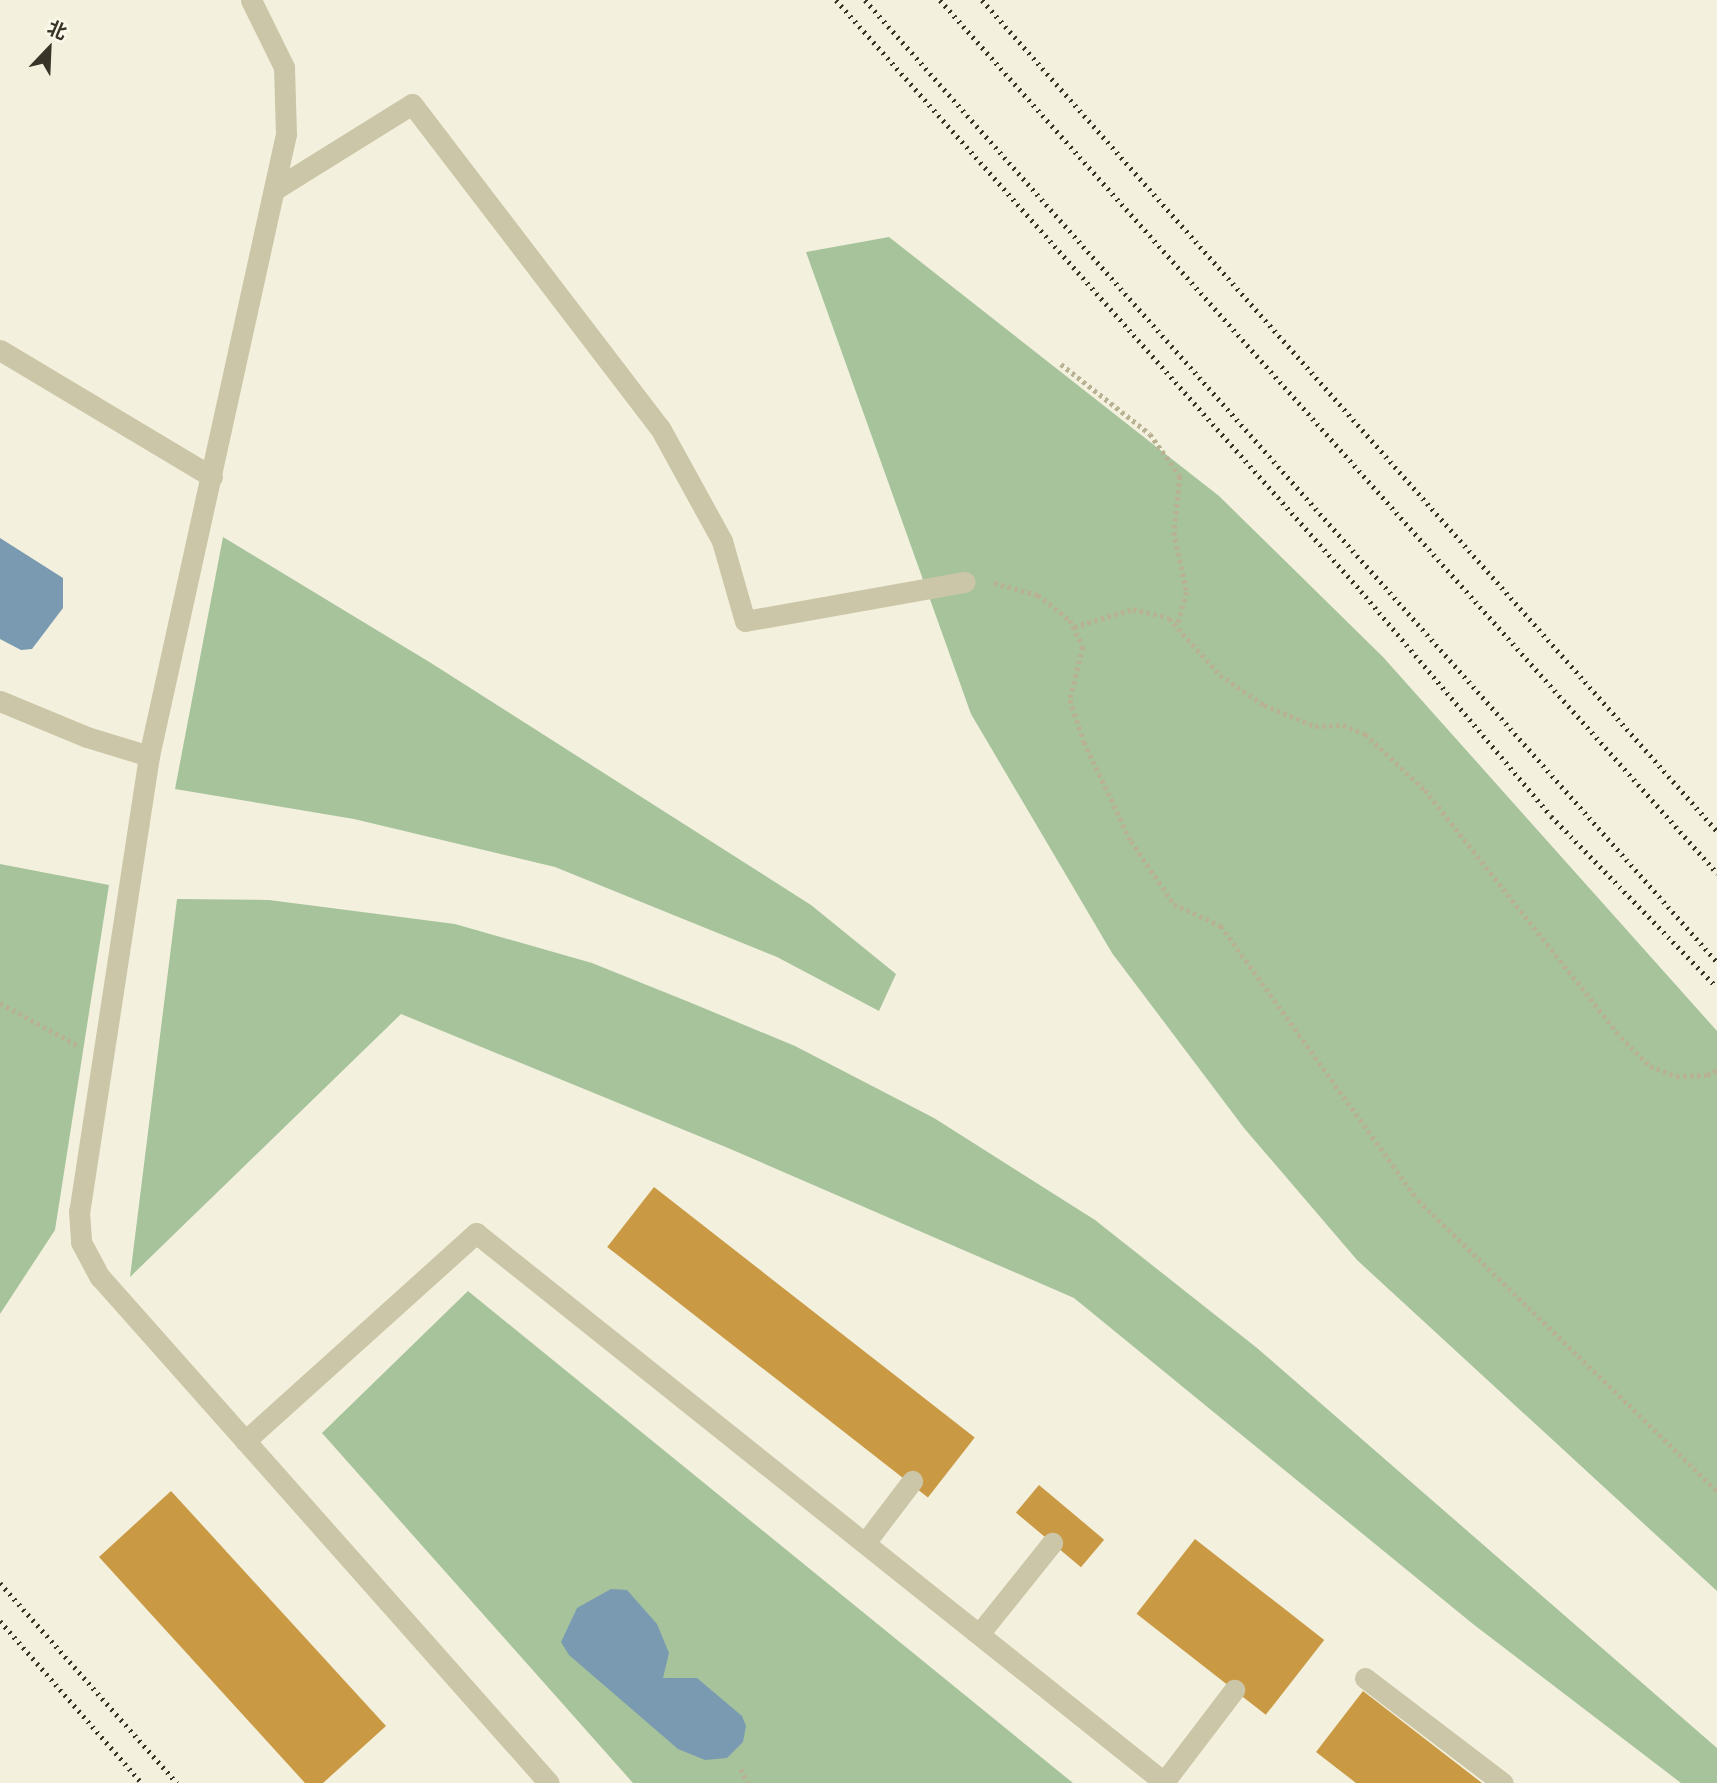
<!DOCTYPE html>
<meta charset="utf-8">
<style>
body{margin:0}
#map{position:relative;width:1717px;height:1783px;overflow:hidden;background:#f3f1dd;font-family:Barlow,"Noto Sans SC",sans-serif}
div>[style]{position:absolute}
.green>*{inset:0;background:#a6c39c}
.water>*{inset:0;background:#7a9ab1}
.building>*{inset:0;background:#ca9944;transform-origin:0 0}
.path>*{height:4.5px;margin-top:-2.25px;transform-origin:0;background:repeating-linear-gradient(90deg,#b8b192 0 3.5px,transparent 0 7px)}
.minor>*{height:21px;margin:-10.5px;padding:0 10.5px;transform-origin:10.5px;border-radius:10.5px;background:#ccc6a8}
.rail>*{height:5px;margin-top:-2.5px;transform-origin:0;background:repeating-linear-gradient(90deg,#383428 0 2px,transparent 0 7px)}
span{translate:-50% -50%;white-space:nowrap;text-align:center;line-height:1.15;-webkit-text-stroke:5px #faf9e9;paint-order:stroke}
.north{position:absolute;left:14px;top:14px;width:70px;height:70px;-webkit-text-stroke:5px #faf9e9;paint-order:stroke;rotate:23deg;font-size:19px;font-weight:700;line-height:28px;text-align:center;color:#383428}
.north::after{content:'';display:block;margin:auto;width:24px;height:32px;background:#383428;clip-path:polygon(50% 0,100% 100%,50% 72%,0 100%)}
</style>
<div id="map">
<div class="green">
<i style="clip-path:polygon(889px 237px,1219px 496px,1383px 657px,1717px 1031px,1717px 1591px,1357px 1260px,1244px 1128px,1112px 953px,971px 714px,806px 252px)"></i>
<i style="clip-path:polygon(223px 537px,431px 663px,811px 905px,896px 974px,879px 1011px,777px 957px,555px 867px,354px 819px,175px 789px)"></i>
<i style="clip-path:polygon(0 864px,109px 885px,55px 1230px,0 1314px)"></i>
<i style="clip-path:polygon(177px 899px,269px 900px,455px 924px,592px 963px,689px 1002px,795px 1046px,934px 1118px,1095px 1220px,1257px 1348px,1717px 1748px,1717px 1783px,1681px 1783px,1473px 1624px,1074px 1298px,728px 1148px,401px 1014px,130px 1277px)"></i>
<i style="clip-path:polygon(468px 1291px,1073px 1783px,633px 1783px,322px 1433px)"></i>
</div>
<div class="water">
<i style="clip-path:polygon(0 538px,63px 578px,63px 608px,32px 649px,21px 650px,0 639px)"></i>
<i style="clip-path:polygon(611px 1589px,627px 1590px,657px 1624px,669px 1653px,663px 1678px,697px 1678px,742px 1716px,746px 1726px,743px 1742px,727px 1758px,705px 1760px,678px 1749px,569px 1655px,561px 1642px,577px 1608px)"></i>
</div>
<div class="building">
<i style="left:654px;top:1187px;width:407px;height:76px;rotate:38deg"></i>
<i style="left:1039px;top:1485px;width:85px;height:36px;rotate:40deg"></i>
<i style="clip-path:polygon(171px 1491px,386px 1726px,323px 1783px,305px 1783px,99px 1557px)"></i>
<i style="left:1195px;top:1539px;width:164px;height:95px;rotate:38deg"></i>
<i style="clip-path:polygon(1363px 1691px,1482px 1783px,1356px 1783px,1316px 1752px)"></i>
</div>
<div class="path">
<i style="left:1061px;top:364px;width:113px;rotate:38.2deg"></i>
<i style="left:1150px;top:434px;width:52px;rotate:54.5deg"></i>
<i style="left:1180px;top:476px;width:56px;rotate:96.1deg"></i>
<i style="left:1174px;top:532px;width:61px;rotate:77.8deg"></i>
<i style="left:1187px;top:592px;width:35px;rotate:106deg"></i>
<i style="left:994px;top:583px;width:46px;rotate:15.3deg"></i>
<i style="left:1038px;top:595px;width:41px;rotate:38deg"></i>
<i style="left:1070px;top:620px;width:30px;rotate:64deg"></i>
<i style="left:1083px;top:647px;width:55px;rotate:103.8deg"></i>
<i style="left:1070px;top:700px;width:44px;rotate:71.6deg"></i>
<i style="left:1084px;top:742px;width:110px;rotate:64.6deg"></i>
<i style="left:1131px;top:841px;width:76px;rotate:55.7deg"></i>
<i style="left:1174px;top:904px;width:52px;rotate:25.1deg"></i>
<i style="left:1221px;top:926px;width:337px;rotate:54.3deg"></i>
<i style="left:1418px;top:1200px;width:417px;rotate:44.2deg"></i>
<i style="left:1074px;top:627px;width:62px;rotate:-17deg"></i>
<i style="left:1133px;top:609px;width:37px;rotate:14deg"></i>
<i style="left:1169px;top:618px;width:76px;rotate:48.2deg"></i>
<i style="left:1220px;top:675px;width:53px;rotate:34.3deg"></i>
<i style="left:1264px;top:705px;width:55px;rotate:22.4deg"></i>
<i style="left:1315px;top:726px;width:28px;rotate:-2deg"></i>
<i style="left:1343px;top:725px;width:24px;rotate:22deg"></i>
<i style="left:1365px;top:734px;width:82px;rotate:43deg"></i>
<i style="left:1425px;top:790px;width:315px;rotate:51.6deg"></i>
<i style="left:1621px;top:1037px;width:41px;rotate:45deg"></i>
<i style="left:1650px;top:1066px;width:28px;rotate:21deg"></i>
<i style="left:1676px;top:1076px;width:31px;rotate:-2deg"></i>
<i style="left:1707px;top:1075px;width:11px;rotate:-27deg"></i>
<i style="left:0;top:1003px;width:88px;rotate:28.6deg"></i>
<i style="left:741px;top:1769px;width:16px;rotate:63deg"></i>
</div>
<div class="minor">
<i style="left:251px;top:0;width:75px;rotate:63.8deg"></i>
<i style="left:284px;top:67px;width:67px;rotate:88.3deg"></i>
<i style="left:286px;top:134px;width:637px;rotate:102.42deg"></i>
<i style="left:149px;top:756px;width:460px;rotate:98.7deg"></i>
<i style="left:79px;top:1211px;width:31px;rotate:86deg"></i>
<i style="left:81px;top:1242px;width:40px;rotate:62deg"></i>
<i style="left:100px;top:1277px;width:676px;rotate:48.42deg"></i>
<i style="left:277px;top:188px;width:159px;rotate:-31.9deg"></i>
<i style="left:412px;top:104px;width:408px;rotate:52.6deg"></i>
<i style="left:660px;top:428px;width:129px;rotate:61.2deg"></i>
<i style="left:722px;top:541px;width:83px;rotate:74deg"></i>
<i style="left:745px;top:621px;width:223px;rotate:-10.1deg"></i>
<i style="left:0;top:350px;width:247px;rotate:30.9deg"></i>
<i style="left:0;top:701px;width:94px;rotate:22.5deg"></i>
<i style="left:87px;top:737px;width:65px;rotate:17deg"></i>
<i style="left:245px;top:1441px;width:311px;rotate:-42deg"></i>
<i style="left:476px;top:1233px;width:882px;rotate:38.6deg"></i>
<i style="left:865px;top:1543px;width:78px;rotate:-52.8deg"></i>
<i style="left:979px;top:1634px;width:117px;rotate:-51.3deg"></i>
<i style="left:1365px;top:1678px;width:173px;rotate:37.3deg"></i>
<i style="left:1164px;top:1782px;width:116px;rotate:-52.7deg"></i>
</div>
<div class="rail">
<i style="left:836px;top:0;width:791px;rotate:48.38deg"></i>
<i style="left:1361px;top:591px;width:294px;rotate:49.8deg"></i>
<i style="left:1551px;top:816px;width:238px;rotate:45.9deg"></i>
<i style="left:865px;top:0;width:1285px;rotate:48.47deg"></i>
<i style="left:940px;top:0;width:1169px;rotate:48.33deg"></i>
<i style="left:982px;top:0;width:1109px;rotate:48.51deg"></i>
<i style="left:0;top:1583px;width:267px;rotate:48.5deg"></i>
<i style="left:0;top:1621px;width:215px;rotate:48.8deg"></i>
</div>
<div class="north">北</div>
</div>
